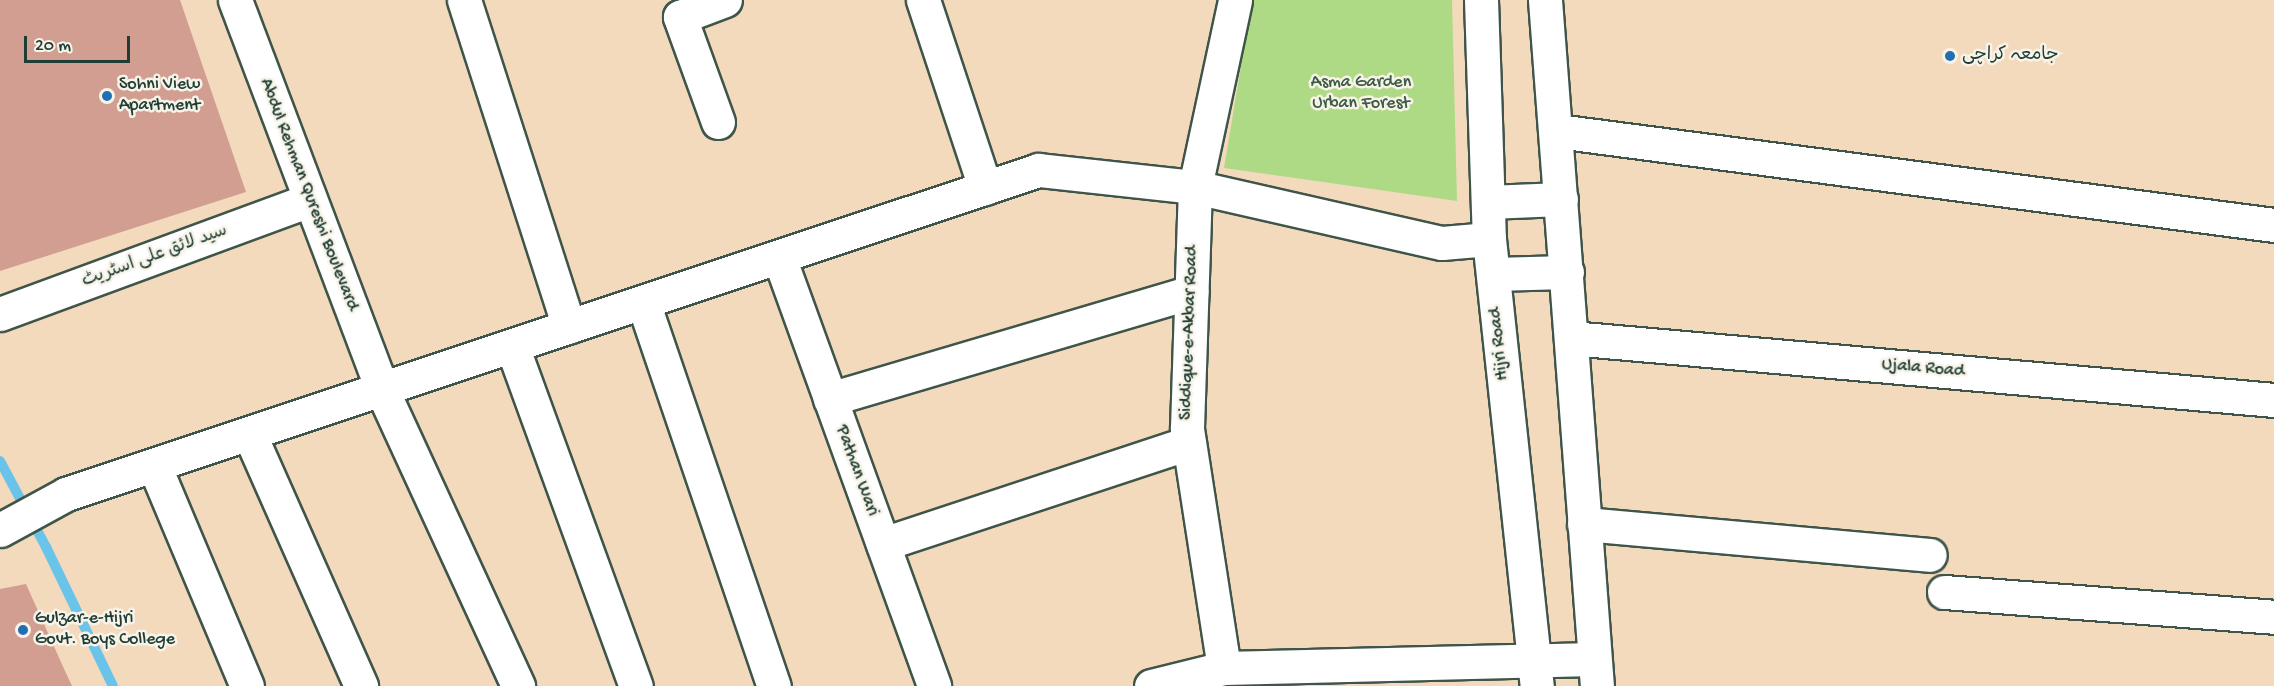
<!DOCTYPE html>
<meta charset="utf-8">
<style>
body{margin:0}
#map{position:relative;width:2274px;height:686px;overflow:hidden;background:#f4dabd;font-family:"Gochi Hand","Playpen Sans Arabic",sans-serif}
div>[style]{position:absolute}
.green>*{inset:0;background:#aeda86}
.stream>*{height:10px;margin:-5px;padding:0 5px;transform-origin:5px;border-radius:5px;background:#6ac3e8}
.building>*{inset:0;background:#d19e91}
.roads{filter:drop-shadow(2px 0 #3f5549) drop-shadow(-2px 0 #3f5549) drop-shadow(0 2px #3f5549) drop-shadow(0 -2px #3f5549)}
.minor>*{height:33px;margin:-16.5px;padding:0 16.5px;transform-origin:16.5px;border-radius:16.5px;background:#fff}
.major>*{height:33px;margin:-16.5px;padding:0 16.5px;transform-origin:16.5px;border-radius:16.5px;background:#fff}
.dots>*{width:16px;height:16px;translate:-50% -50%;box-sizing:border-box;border:3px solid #f7f3e8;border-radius:50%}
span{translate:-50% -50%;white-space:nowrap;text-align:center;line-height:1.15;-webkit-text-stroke:5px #f7f3e8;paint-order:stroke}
.poi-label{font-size:18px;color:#1f3d34}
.left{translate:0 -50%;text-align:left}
.park-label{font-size:18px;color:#3c5c44}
.street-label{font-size:18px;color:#1f3d34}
.scale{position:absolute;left:24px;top:36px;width:106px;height:27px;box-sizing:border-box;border:3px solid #1f3d34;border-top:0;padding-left:8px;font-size:18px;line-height:21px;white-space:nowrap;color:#1f3d34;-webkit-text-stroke:4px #f7f3e8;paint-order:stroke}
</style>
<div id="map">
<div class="green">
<i style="clip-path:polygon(1252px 0,1452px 0,1457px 201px,1224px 168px)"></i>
</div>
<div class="stream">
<i style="left:0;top:461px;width:98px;rotate:61.9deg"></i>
<i style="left:46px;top:547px;width:154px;rotate:64.3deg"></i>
</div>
<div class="building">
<i style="clip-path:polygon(0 0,180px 0,246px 192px,0 271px)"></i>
<i style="clip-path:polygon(26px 584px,65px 671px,72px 686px,0 686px,0 589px)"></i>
</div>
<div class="roads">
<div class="minor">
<i style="left:235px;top:0;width:417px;rotate:69.3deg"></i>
<i style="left:382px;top:390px;width:326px;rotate:65.3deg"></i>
<i style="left:464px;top:0;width:343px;rotate:72.2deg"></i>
<i style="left:923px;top:0;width:198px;rotate:71.7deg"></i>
<i style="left:718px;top:122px;width:112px;rotate:-109.9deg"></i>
<i style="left:680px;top:17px;width:48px;rotate:-20.7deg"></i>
<i style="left:1557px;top:131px;width:723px;rotate:7.47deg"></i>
<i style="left:779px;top:257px;width:456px;rotate:70.1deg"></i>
<i style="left:643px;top:302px;width:406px;rotate:71.2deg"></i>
<i style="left:0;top:314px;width:330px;rotate:-20.2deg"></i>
<i style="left:1571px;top:338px;width:706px;rotate:5.04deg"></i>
<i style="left:512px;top:346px;width:362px;rotate:70deg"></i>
<i style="left:830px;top:399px;width:377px;rotate:-16.5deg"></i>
<i style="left:249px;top:433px;width:277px;rotate:66.1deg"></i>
<i style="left:154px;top:465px;width:240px;rotate:67.2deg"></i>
<i style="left:1584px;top:524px;width:347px;rotate:5.1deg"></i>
<i style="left:0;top:530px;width:75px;rotate:-28.6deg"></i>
<i style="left:66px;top:494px;width:1025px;rotate:-18.43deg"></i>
<i style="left:1038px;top:170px;width:158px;rotate:6.2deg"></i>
<i style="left:1195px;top:187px;width:253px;rotate:12.8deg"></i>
<i style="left:1442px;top:243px;width:47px;rotate:-4.9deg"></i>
<i style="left:883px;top:544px;width:322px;rotate:-18.3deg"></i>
<i style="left:1944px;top:592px;width:331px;rotate:4.3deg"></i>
<i style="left:1224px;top:668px;width:243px;rotate:-98.8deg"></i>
<i style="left:1187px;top:428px;width:241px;rotate:-88.1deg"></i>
<i style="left:1195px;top:187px;width:191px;rotate:-77.9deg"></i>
<i style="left:1151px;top:686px;width:75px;rotate:-13.9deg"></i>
<i style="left:1224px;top:668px;width:370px;rotate:-1.4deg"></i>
</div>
<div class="major">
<i style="left:1481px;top:0;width:239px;rotate:88.1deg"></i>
<i style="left:1489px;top:239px;width:450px;rotate:83.9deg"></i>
<i style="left:1545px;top:0;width:688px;rotate:85.67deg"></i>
<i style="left:1488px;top:202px;width:73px;rotate:-2.4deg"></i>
<i style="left:1493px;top:274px;width:74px;rotate:-1.5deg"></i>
</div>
</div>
<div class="dots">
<i style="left:1950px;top:56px;background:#1f6fb2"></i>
<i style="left:107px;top:96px;background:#1f6fb2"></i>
<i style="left:23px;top:630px;background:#1f6fb2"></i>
</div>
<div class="poi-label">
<span class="left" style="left:1962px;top:56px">جامعہ کراچی</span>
<span class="left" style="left:119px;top:96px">Sohni View<br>Apartment</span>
<span class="left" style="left:35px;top:630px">Gulzar-e-Hijri<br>Govt. Boys College</span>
</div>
<div class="park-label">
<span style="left:1361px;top:94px">Asma Garden<br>Urban Forest</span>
</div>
<div class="street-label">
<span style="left:308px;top:195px;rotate:69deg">Abdul Rehman Qureshi Boulevard</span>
<span style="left:155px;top:257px;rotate:-20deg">سید لائق علی اسٹریٹ</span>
<span style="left:1190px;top:333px;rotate:-88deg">Siddique-e-Akbar Road</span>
<span style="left:1500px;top:344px;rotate:-96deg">Hijri Road</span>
<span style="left:1923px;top:369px;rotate:5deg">Ujala Road</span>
<span style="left:856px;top:471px;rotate:70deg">Pathan Wari</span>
</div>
<div class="scale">20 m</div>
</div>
